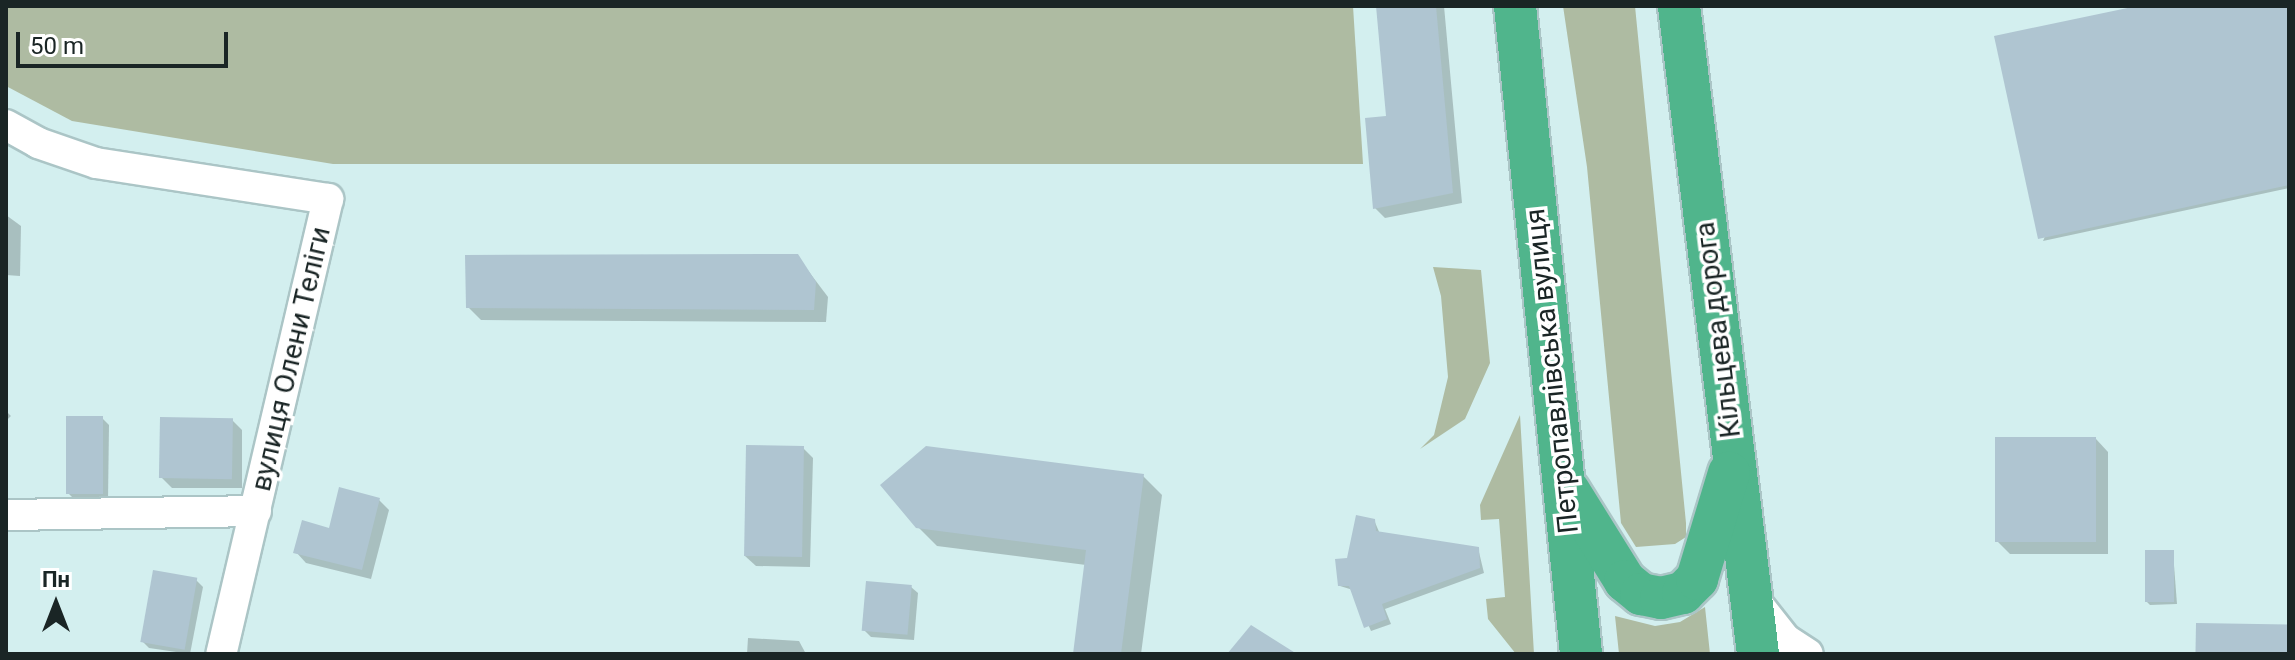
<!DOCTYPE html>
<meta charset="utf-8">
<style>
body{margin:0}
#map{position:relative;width:2295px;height:660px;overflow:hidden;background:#d3efef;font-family:Roboto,sans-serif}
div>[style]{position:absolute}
.green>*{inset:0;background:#aebba2}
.shadow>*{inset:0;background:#0003;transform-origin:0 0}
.building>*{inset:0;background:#afc5d1;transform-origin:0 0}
.roads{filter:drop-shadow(2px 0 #abc5c6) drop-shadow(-2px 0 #abc5c6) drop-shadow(0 2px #abc5c6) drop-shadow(0 -2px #abc5c6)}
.minor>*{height:30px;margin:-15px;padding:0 15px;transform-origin:15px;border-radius:15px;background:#fff}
.highway>*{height:42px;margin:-21px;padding:0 21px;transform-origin:21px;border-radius:21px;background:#50b58c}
span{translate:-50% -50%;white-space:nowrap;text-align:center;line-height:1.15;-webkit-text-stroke:7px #fff;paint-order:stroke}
.street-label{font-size:28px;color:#1a2525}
.frame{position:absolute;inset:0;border:8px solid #1a2525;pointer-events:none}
.north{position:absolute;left:16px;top:564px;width:80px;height:80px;-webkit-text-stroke:6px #fff;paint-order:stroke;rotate:0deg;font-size:22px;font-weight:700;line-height:32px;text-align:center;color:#1a2525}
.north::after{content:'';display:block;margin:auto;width:28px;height:36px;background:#1a2525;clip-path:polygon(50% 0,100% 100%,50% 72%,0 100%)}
.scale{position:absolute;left:16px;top:32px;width:212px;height:36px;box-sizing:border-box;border:4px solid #1a2525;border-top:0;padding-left:10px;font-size:24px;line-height:28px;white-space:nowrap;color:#1a2525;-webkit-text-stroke:6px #fff;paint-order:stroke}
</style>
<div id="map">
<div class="green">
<i style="clip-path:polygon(6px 6px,1353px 6px,1363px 164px,333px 164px,72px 121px,6px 86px)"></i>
<i style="clip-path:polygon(1563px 6px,1635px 6px,1686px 523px,1686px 537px,1675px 544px,1636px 547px,1621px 523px,1587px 167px)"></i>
<i style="clip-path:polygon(1433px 267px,1481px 270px,1490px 363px,1465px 419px,1420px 449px,1434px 435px,1448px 377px,1441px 296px)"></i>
<i style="clip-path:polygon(1520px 415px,1534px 654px,1516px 654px,1488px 619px,1486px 599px,1505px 597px,1499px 519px,1481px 520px,1480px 505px)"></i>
<i style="clip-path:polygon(1705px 607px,1710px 654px,1619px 654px,1615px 616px,1655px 626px,1680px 622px)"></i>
</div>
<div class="shadow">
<i style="clip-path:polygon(1378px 6px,1444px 6px,1462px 203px,1385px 218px,1375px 208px,1388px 118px)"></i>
<i style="clip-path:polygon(2147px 6px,2289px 6px,2289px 188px,2043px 241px)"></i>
<i style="clip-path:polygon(6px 215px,21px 226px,20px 276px,6px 275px)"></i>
<i style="clip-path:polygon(797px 256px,828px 297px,826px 322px,481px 320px,468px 307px)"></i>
<i style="left:6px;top:411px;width:7px;height:72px;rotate:45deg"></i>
<i style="clip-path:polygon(102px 418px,109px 425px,108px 500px,75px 500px,68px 493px)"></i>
<i style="clip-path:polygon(232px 420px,242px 430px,242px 488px,172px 488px,162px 478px)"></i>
<i style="clip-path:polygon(2096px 439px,2108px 452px,2108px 554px,2010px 554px,1997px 541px)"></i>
<i style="clip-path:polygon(803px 448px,813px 458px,810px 567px,756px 566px,745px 556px)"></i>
<i style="clip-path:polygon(1143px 476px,1162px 495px,1141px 654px,1075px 654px,1086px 565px,937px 546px,918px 527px)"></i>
<i style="clip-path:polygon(379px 500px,389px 510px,371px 579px,306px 563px,296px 552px)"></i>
<i style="clip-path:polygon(1374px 520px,1380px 534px,1478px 548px,1484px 573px,1385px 609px,1391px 624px,1371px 631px,1353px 590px,1340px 586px,1348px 560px)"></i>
<i style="clip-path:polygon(2173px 552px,2177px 604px,2150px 605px,2147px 602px)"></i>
<i style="clip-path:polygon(196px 580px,203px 587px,190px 654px,149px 648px,142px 641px)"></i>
<i style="clip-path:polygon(911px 587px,918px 593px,914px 640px,871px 637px,864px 630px)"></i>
<i style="clip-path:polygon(748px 638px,799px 641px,806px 654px,747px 654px)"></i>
</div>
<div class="building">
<i style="clip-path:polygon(1376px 6px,1436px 6px,1453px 193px,1373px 209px,1365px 118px,1386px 116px)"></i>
<i style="clip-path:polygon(2137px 6px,2289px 6px,2289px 185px,2038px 239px,1994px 36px)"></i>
<i style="clip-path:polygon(798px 254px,816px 282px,814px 310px,466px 308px,465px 255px)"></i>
<i style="left:66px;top:416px;width:37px;height:78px"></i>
<i style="left:160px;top:417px;width:73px;height:61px;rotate:1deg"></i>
<i style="left:1995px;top:437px;width:101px;height:105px"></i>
<i style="left:746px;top:445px;width:58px;height:111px;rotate:1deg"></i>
<i style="clip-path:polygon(926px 446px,1144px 474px,1121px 654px,1073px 654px,1086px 550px,916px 528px,880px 485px)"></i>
<i style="clip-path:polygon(339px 487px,380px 498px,362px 570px,293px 553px,302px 520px,329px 528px)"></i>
<i style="clip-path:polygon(1356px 515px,1375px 519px,1376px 531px,1479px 547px,1480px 568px,1382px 604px,1387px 619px,1364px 628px,1349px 586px,1338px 586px,1335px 559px,1347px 558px)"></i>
<i style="left:2174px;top:550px;width:52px;height:29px;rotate:90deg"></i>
<i style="left:153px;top:570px;width:45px;height:73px;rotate:10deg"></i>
<i style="left:866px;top:581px;width:46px;height:50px;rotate:5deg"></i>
<i style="left:2196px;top:623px;width:93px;height:31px;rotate:1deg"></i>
<i style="clip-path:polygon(1251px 625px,1297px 654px,1227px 654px)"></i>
</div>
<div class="roads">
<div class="minor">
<i style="left:6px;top:125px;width:37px;rotate:29deg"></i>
<i style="left:38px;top:143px;width:61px;rotate:19deg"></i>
<i style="left:96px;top:163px;width:235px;rotate:8.8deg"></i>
<i style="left:328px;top:199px;width:467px;rotate:103.2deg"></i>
<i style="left:6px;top:515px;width:250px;rotate:-0.9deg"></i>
<i style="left:1752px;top:597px;width:53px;rotate:51.8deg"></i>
<i style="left:1785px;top:639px;width:27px;rotate:33deg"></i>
</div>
<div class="highway">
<i style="left:1515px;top:6px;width:651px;rotate:84.18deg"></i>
<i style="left:1679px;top:6px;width:653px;rotate:83.05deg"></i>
<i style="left:1569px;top:491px;width:106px;rotate:58.1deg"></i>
<i style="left:1625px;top:581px;width:21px;rotate:39deg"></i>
<i style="left:1641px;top:594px;width:20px;rotate:11deg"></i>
<i style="left:1661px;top:598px;width:23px;rotate:-13deg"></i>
<i style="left:1683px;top:593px;width:20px;rotate:-45deg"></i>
<i style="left:1697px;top:579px;width:111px;rotate:-73.2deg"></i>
</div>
</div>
<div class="street-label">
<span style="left:1718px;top:330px;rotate:-97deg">Кільцева дорога</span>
<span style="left:291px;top:359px;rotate:-77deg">вулиця Олени Теліги</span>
<span style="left:1552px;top:371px;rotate:-96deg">Петропавлівська вулиця</span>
</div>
<div class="frame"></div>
<div class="north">Пн</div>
<div class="scale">50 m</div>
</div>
